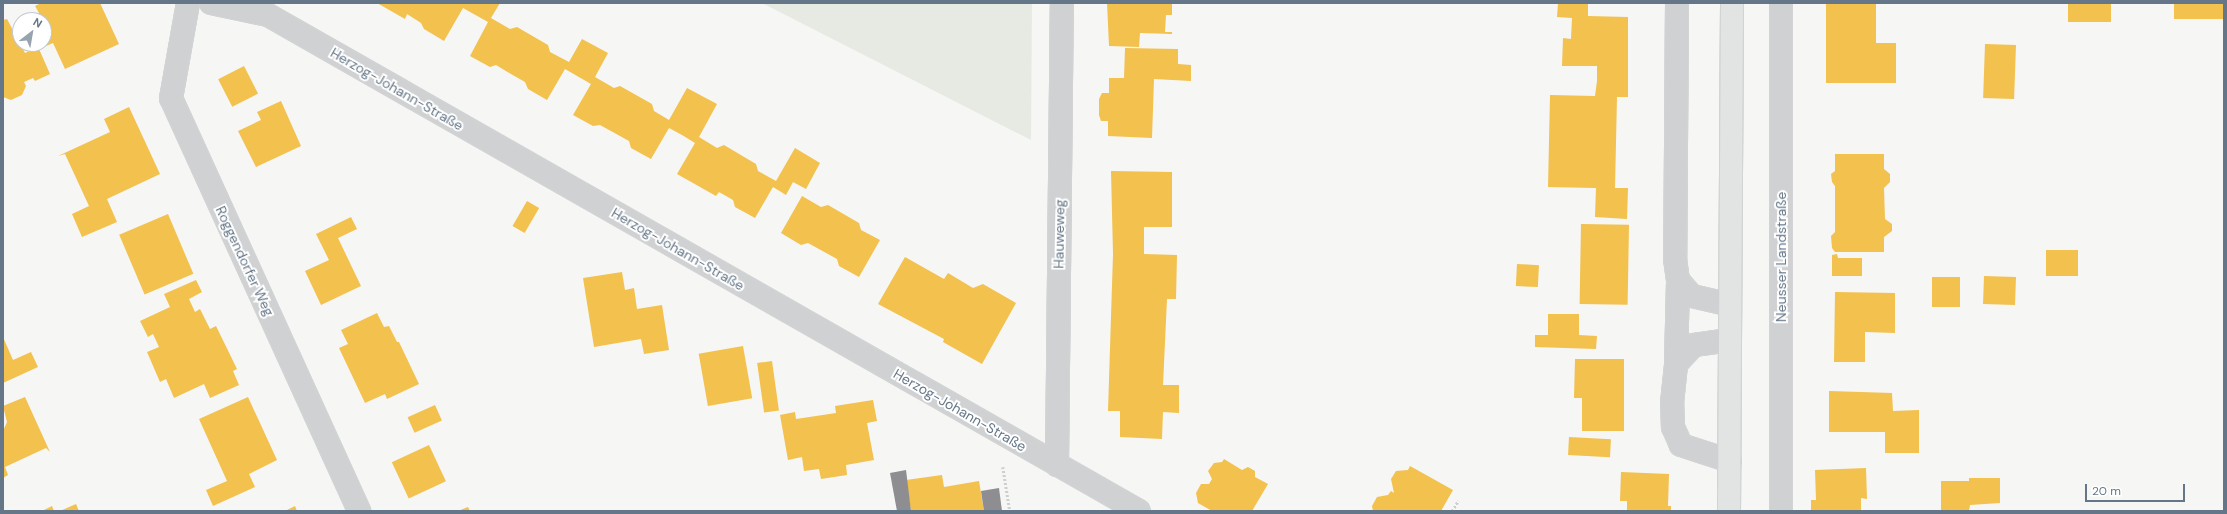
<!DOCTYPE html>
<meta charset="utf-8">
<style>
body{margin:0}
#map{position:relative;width:2227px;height:514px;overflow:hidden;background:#f6f6f5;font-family:"DM Sans",sans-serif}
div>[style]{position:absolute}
.green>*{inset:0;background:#e6eae3}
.homes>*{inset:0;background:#f2c14e;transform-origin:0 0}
.industry>*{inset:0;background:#8d8d92}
.path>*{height:2.5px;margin-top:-1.25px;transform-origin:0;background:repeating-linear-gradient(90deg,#cccecf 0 2px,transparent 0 4px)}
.roads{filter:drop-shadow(1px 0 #d2d3d4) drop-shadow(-1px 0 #d2d3d4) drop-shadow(0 1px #d2d3d4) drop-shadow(0 -1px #d2d3d4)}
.minor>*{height:22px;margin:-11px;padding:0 11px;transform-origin:11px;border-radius:11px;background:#d0d1d2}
.major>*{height:22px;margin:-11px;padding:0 11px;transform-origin:11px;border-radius:11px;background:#e2e3e3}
span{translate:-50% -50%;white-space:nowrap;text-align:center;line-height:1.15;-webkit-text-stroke:4px #fff;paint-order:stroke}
.street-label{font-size:14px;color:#647687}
.frame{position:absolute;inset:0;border:4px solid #647687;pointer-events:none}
.north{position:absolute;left:12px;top:12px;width:40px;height:40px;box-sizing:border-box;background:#fff;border:1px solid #c1c8cf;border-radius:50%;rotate:31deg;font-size:11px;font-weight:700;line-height:16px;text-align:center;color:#647687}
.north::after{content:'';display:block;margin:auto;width:14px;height:18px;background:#97a3ae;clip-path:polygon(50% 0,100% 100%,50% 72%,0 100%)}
.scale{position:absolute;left:2085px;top:484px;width:100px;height:18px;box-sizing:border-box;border:2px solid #647687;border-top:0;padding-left:5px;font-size:12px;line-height:14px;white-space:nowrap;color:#647687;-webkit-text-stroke:3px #fff;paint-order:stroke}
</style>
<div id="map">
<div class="green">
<i style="clip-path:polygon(762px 3px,1032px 3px,1031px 140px)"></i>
</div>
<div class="homes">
<i style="clip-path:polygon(41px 3px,100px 3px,119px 44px,65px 69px,53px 43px,39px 49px,50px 74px,35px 81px,33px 78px,24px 82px,26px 86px,22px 95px,11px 100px,3px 97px,3px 20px,7px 19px,25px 53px,38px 47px,37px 44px,44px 44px,44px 20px,25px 19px,39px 13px,35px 6px)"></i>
<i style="clip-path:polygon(377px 3px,500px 3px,491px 18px,510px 29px,517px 27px,548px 45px,550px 52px,569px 62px,582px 39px,608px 53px,595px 77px,614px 88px,620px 86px,652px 104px,654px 111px,669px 120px,687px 88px,717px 104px,699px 137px,717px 148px,724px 145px,756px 164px,758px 171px,776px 181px,795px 148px,820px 163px,806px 189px,793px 182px,786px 195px,773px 187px,755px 218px,735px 207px,733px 200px,719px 192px,716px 196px,677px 174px,695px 143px,682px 135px,669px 128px,651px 159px,631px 148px,629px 141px,600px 125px,593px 126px,573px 115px,591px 84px,565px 69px,547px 100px,528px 89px,525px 82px,511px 74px,496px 65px,490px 67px,470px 56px,488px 22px,463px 8px,444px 41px,424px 29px,421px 23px,407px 14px,405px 19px)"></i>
<i style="clip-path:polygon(1107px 3px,1172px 3px,1172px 15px,1166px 15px,1165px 32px,1172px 32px,1172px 34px,1140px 33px,1139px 47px,1109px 46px)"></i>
<i style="clip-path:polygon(1558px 3px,1588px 3px,1588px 16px,1628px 17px,1628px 97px,1617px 97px,1615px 188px,1628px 188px,1627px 219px,1595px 217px,1596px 188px,1548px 187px,1550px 95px,1595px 96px,1597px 81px,1597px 66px,1562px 66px,1563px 38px,1571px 39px,1572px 18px,1557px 17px)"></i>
<i style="clip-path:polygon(1826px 3px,1876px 3px,1876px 43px,1896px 43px,1896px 83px,1826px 83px)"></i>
<i style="left:2068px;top:3px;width:43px;height:19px"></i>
<i style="left:2174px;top:3px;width:50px;height:16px"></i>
<i style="left:1985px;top:44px;width:31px;height:54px;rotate:2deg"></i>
<i style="clip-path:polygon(1125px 48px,1178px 49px,1178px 64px,1191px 65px,1191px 81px,1154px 79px,1152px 138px,1108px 136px,1108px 121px,1101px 121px,1099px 115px,1099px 99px,1102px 93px,1109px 93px,1109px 78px,1124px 78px)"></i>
<i style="left:244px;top:66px;width:31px;height:29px;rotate:63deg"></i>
<i style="clip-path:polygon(281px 101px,301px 146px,256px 167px,238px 131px,261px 120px,257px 112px)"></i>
<i style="clip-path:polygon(129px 107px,160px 174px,107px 199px,117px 222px,82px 237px,72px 214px,89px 206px,65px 154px,58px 156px,110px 132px,104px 119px)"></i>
<i style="clip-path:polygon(1835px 154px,1884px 154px,1884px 169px,1890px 174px,1890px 182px,1884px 188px,1885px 219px,1892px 224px,1892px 231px,1884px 237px,1884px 252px,1835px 252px,1832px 248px,1831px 236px,1835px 232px,1835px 186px,1832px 182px,1831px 174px,1835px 171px)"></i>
<i style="clip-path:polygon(1111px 171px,1172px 172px,1172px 227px,1144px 227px,1144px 254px,1177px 255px,1176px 299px,1167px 299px,1163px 385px,1179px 385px,1179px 413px,1163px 412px,1162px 439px,1120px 437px,1120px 411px,1108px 411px,1113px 254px)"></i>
<i style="clip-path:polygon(802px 196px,821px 207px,828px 205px,859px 223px,861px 230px,880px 240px,859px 277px,839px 266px,837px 259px,808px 243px,801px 245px,781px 233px)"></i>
<i style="left:527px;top:201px;width:14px;height:29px;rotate:30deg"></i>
<i style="left:168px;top:214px;width:65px;height:53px;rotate:67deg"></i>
<i style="clip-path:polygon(351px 217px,357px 229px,338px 238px,361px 286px,321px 305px,305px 271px,329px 260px,316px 234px)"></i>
<i style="left:1581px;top:224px;width:48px;height:80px;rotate:1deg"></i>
<i style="left:2046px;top:250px;width:32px;height:26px"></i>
<i style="clip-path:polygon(1837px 254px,1838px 258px,1862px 258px,1862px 276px,1832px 276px,1832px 255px)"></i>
<i style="clip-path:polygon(905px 257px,944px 279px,948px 273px,973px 288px,983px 284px,1016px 303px,982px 364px,943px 342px,944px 339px,878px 304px)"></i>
<i style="left:1517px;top:264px;width:22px;height:22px;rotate:3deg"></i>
<i style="clip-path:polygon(622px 272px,625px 290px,634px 288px,637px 309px,662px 305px,669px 350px,644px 354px,641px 339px,594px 347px,583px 278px)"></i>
<i style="left:1984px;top:276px;width:32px;height:28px;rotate:2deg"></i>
<i style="left:1932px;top:277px;width:28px;height:30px"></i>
<i style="clip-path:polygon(196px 280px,202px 292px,189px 299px,195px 312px,200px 309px,210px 329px,216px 326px,237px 369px,233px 371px,239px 385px,210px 398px,204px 384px,174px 398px,166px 379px,160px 382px,147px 352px,159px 347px,153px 334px,148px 337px,140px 321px,170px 307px,164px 294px)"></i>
<i style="clip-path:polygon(1835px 292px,1895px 293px,1895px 333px,1865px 332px,1865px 362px,1834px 362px)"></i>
<i style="clip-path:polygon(377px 313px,384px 327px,389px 326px,397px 342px,399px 342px,419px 384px,387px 399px,385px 394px,365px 403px,339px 348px,348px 344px,341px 330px)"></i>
<i style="clip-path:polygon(1548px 314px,1579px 314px,1579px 335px,1597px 336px,1596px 349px,1535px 347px,1535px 335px,1548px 335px)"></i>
<i style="clip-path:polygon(3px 337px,13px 360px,31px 352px,38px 367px,3px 383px)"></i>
<i style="left:743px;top:346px;width:53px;height:45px;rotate:80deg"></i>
<i style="clip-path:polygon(1575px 359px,1624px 359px,1624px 431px,1582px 431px,1582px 398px,1574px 398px)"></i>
<i style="left:772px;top:361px;width:50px;height:15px;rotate:82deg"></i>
<i style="clip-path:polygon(1829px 391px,1892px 393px,1893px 411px,1919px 410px,1919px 453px,1885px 453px,1885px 432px,1829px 432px)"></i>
<i style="clip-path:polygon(25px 397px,50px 452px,46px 448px,5px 467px,8px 475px,3px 478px,3px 431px,7px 422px,3px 406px)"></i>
<i style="clip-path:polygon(248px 397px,277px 460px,249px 474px,255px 487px,213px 506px,206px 490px,227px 481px,199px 419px)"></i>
<i style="clip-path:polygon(873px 400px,877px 421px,867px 423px,874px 460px,846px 465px,847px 475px,821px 479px,819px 469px,804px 471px,802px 457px,788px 460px,780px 415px,795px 412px,796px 419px,836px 413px,835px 406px)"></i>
<i style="left:435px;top:405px;width:17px;height:30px;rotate:66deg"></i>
<i style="left:1569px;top:437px;width:42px;height:18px;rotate:3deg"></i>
<i style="left:429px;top:445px;width:40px;height:41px;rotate:65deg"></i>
<i style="clip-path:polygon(1224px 459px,1242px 470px,1248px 467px,1255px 471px,1255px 477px,1268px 484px,1252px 511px,1212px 511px,1198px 503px,1196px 493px,1201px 484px,1209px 484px,1212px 479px,1208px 471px,1214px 463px,1222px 462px)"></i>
<i style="clip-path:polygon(1410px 466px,1453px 490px,1441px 511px,1373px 511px,1372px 506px,1377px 497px,1388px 495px,1391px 491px,1394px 493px,1391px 479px,1396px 471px,1408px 470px)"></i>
<i style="clip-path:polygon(1866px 468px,1867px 499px,1861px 498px,1861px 511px,1811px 511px,1811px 500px,1816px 500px,1815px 470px)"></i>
<i style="clip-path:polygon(1621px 472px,1669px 474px,1668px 506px,1671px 506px,1671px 511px,1627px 511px,1627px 501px,1620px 501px)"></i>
<i style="clip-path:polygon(942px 475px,944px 487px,979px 481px,984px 511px,911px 511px,906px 480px)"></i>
<i style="clip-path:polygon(1969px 478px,2000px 478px,2000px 503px,1970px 505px,1969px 511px,1941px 511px,1941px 481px,1969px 481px)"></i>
<i style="clip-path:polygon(76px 504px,79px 511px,60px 511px)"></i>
<i style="clip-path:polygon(52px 506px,54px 511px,42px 511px)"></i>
<i style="clip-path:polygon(295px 506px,297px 511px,285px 511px)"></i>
<i style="clip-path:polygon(468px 507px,470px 511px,458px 511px)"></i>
</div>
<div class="industry">
<i style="clip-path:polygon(906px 470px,911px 511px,897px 511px,890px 473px)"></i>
<i style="clip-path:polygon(999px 488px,1002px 511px,984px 511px,981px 491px)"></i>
</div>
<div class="path">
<i style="left:1003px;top:467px;width:45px;rotate:81deg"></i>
<i style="left:1452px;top:511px;width:12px;rotate:-59deg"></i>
</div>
<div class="roads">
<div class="minor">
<i style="left:188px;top:3px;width:97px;rotate:100.1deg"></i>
<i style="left:171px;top:98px;width:454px;rotate:65.5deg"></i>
<i style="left:211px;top:3px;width:58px;rotate:11.9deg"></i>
<i style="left:268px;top:15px;width:1002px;rotate:29.66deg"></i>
<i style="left:1677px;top:3px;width:256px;rotate:90.4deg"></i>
<i style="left:1675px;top:259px;width:21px;rotate:82deg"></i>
<i style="left:1678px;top:280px;width:21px;rotate:49deg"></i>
<i style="left:1692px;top:296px;width:39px;rotate:13deg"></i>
<i style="left:1781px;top:3px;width:508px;rotate:90deg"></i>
<i style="left:1676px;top:364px;width:84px;rotate:-88.6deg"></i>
<i style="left:1730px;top:461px;width:52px;rotate:-161.9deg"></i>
<i style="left:1681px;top:445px;width:20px;rotate:-114deg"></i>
<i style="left:1673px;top:427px;width:24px;rotate:-92deg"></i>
<i style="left:1672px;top:403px;width:39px;rotate:-84deg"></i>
<i style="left:1676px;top:364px;width:26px;rotate:-47deg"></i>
<i style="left:1694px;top:345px;width:36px;rotate:-8deg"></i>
<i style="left:1057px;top:465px;width:462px;rotate:-89.4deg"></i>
</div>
<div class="major">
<i style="left:1729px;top:511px;width:508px;rotate:-89.66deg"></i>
</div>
</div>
<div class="street-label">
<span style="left:397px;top:89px;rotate:30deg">Herzog-Johann-Straße</span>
<span style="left:1059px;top:234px;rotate:-89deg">Hauweweg</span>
<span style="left:678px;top:249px;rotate:30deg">Herzog-Johann-Straße</span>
<span style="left:1781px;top:257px;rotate:-90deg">Neusser Landstraße</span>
<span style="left:245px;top:261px;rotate:65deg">Roggendorfer Weg</span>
<span style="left:960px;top:410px;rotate:30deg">Herzog-Johann-Straße</span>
</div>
<div class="frame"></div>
<div class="north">N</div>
<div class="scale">20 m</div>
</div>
